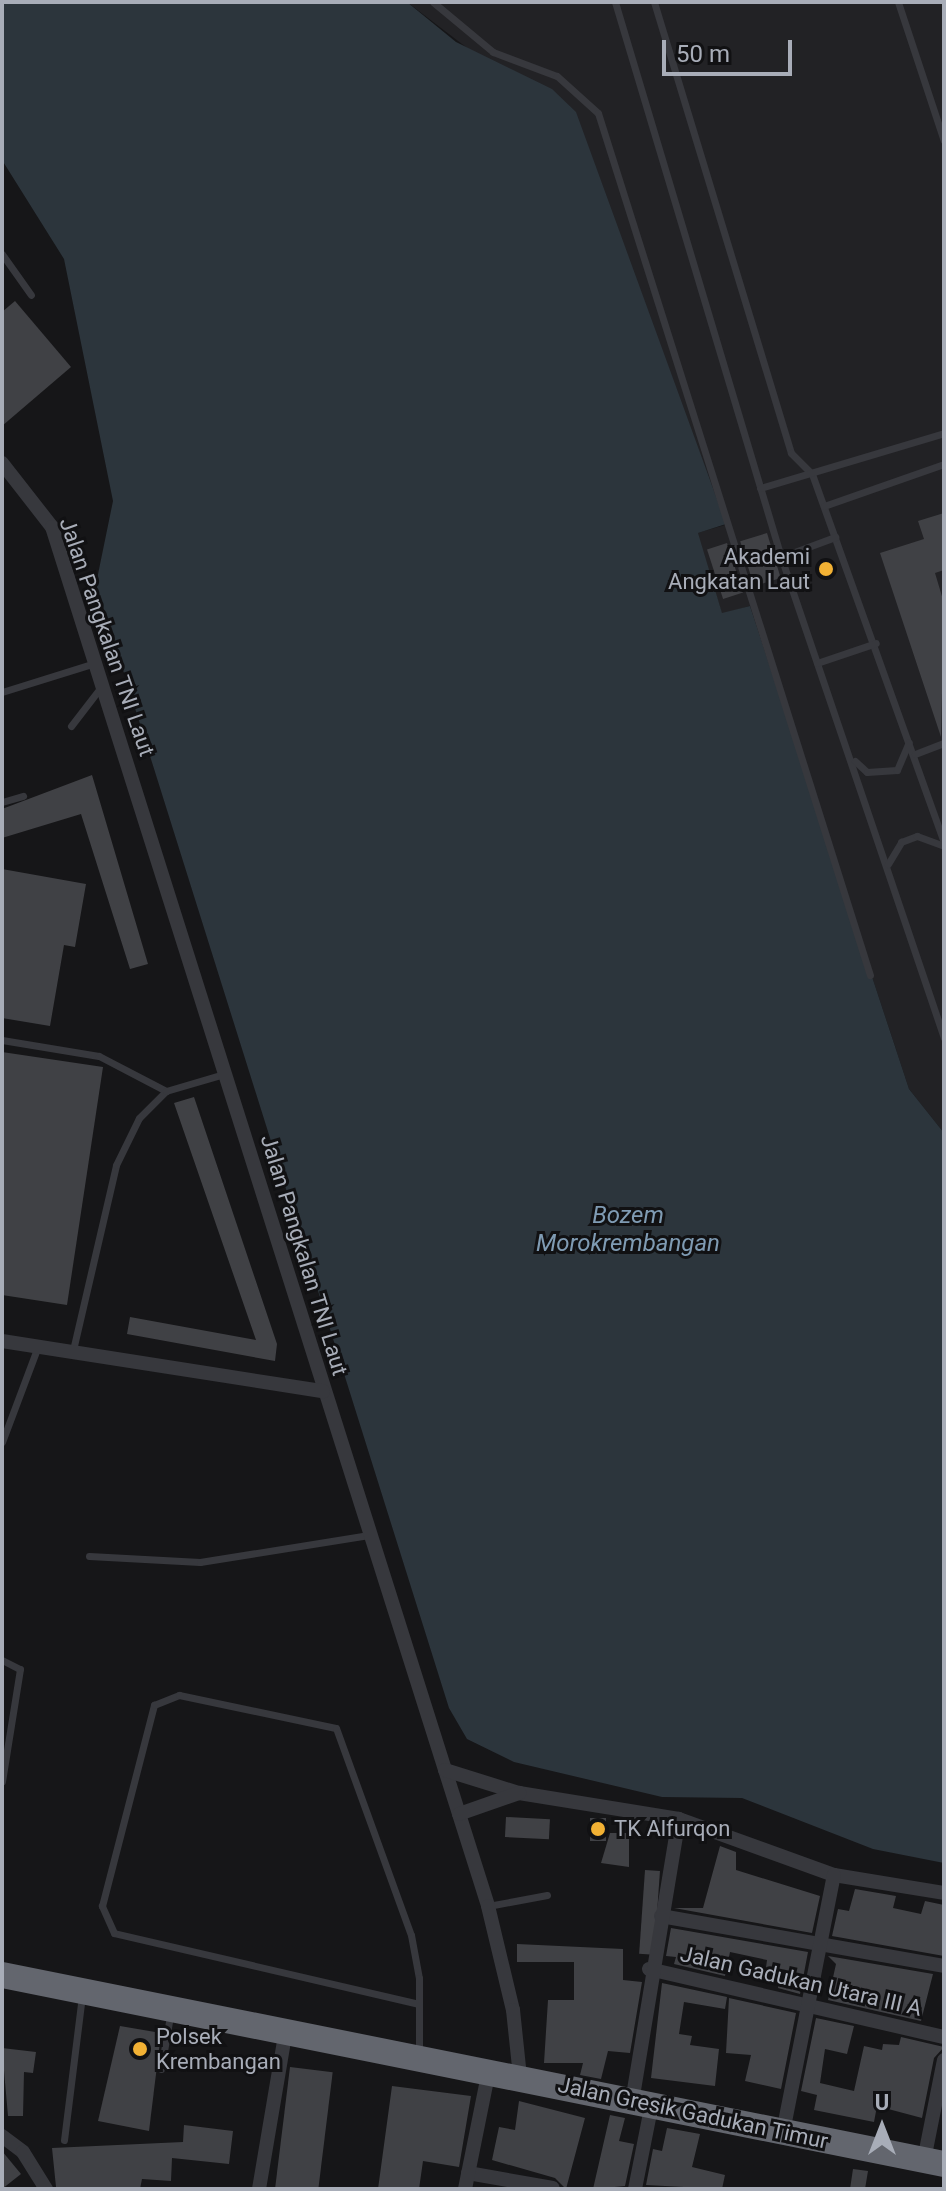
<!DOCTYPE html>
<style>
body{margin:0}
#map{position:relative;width:946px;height:2191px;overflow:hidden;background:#161618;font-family:Roboto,sans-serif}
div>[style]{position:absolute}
.built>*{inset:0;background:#222225}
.water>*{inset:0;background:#2c353c}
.building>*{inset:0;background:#404145;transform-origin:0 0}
.lane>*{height:7px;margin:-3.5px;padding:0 3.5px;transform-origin:3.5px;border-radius:3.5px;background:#37383d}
.street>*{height:14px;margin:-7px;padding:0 7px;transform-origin:7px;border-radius:7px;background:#37383d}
.highway>*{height:26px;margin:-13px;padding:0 13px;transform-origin:13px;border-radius:13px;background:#63666e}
.dots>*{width:22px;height:22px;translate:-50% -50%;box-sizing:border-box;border:4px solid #111113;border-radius:50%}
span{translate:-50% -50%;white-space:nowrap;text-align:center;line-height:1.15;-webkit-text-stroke:6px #111113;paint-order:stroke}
.poi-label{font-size:22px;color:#a8adb8}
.right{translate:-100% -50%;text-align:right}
.left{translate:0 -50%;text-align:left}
.street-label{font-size:22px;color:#a8adb8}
.water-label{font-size:24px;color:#7f9bb3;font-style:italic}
.frame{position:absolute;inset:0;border:4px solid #a8adb8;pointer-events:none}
.north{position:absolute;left:842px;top:2087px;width:80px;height:80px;-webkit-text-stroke:6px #111113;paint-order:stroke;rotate:0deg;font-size:22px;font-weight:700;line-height:32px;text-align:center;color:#a8adb8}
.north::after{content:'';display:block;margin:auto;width:28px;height:36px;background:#a8adb8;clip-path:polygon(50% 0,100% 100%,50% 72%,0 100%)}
.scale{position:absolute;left:662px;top:40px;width:130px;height:36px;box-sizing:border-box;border:4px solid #a8adb8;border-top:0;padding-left:10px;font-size:24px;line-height:28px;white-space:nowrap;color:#a8adb8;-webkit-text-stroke:6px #111113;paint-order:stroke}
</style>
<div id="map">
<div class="built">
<i style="clip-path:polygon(407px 2px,944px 2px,944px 1133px,909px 1089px,750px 606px,722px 614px,697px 533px,725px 525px,479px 57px)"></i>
</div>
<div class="water">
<i style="clip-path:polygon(2px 2px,407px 2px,456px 42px,552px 89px,576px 112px,726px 524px,698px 533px,722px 613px,750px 606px,909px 1089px,944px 1133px,944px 1863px,873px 1849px,742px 1798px,662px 1797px,514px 1762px,467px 1739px,449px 1708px,96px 584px,113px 501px,64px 259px,2px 160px)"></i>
</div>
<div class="building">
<i style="clip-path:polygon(15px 301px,71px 367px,2px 426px,2px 312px)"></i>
<i style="clip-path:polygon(944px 513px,944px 570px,935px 573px,944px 603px,941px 737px,880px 553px,924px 539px,918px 521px)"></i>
<i style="left:767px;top:533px;width:47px;height:28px;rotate:73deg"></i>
<i style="left:727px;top:543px;width:52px;height:21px;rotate:72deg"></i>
<i style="clip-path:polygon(92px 775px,148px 964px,130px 969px,81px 814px,2px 838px,2px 809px)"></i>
<i style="clip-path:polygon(2px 869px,86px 884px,75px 947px,64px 945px,50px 1026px,2px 1018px)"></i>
<i style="clip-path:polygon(2px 1052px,103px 1067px,67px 1305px,2px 1295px)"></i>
<i style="clip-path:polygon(194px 1097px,277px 1344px,275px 1361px,127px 1334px,130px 1317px,256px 1340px,174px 1103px)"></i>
<i style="left:506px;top:1817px;width:44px;height:20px;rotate:3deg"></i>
<i style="left:590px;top:1818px;width:16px;height:23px"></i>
<i style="clip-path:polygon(610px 1833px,629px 1833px,629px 1867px,601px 1863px)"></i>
<i style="clip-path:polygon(720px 1846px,736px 1852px,736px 1870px,820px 1896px,812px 1933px,674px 1908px,703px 1908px)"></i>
<i style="left:645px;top:1870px;width:15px;height:84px;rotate:4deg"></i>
<i style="clip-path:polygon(855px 1889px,896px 1896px,893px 1908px,921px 1914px,925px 1901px,944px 1905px,944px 1956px,832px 1936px,838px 1909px,849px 1911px)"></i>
<i style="clip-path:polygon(671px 1928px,808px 1952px,800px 1994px,778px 1988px,780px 1977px,765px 1975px,767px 1960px,730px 1952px,725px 1976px,674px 1964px,676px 1957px,666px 1956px)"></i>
<i style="clip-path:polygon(517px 1944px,623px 1949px,623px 1980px,642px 1982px,630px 2053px,608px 2051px,601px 2079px,580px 2075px,583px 2063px,544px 2063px,548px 2000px,574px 2000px,574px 1962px,517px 1962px)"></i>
<i style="clip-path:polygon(828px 1956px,933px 1974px,921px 2021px,828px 2000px,836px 1964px)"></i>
<i style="clip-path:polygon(662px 1983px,727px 1997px,725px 2009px,684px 2002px,679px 2034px,692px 2036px,690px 2045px,719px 2049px,715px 2086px,651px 2078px)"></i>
<i style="clip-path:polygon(729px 1998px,796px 2013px,781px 2089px,745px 2081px,751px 2055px,726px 2053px)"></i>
<i style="clip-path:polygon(816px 2018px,854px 2026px,847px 2054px,825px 2049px,820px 2083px,854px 2091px,864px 2046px,882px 2050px,883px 2044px,899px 2045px,901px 2037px,944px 2047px,934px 2058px,922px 2118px,877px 2106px,874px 2122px,814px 2110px,817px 2095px,801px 2091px)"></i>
<i style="clip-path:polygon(120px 2026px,161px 2033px,149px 2131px,98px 2121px)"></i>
<i style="clip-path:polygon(2px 2048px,36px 2052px,33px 2073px,24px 2072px,23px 2116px,8px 2116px)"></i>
<i style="left:290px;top:2067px;width:43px;height:124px;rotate:7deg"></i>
<i style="clip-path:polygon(392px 2086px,471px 2096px,459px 2167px,423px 2161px,419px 2189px,378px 2189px)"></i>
<i style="clip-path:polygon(519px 2101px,585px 2118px,566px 2189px,555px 2178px,492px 2160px,499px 2127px,515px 2130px)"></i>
<i style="clip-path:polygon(610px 2115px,625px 2118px,619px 2141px,634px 2144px,625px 2186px,593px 2189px)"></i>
<i style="clip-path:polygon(184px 2125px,233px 2131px,229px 2164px,172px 2158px,171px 2181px,142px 2179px,140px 2189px,56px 2187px,52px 2148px,183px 2142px)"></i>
<i style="clip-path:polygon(667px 2128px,700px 2134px,692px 2167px,725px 2175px,722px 2189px,646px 2185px,653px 2149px,662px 2151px)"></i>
<i style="clip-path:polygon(2px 2151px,21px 2174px,2px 2189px)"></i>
<i style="clip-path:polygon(853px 2169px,868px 2171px,865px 2189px,850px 2189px)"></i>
</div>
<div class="lane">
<i style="left:433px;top:2px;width:78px;rotate:39.8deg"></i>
<i style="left:493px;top:52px;width:68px;rotate:20.6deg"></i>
<i style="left:557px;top:76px;width:55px;rotate:42.1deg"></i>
<i style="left:598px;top:113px;width:904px;rotate:72.49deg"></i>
<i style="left:615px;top:2px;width:579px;rotate:73.35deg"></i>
<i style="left:781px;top:557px;width:508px;rotate:71.28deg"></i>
<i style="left:654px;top:2px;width:471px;rotate:73.1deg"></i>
<i style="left:791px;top:453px;width:30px;rotate:45deg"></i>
<i style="left:812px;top:474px;width:391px;rotate:70.3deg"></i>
<i style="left:898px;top:2px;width:146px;rotate:71.7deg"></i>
<i style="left:2px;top:254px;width:50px;rotate:54.7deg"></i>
<i style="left:760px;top:488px;width:192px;rotate:-16.6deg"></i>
<i style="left:824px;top:506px;width:127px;rotate:-19.3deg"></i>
<i style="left:781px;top:557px;width:58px;rotate:-20.3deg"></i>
<i style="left:817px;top:663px;width:62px;rotate:-18.7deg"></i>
<i style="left:2px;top:692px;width:97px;rotate:-17.3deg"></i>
<i style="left:71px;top:726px;width:49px;rotate:-52.4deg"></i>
<i style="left:915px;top:754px;width:31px;rotate:-21deg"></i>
<i style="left:855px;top:761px;width:16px;rotate:43deg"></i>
<i style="left:867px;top:772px;width:30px;rotate:-4deg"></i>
<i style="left:897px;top:770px;width:30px;rotate:-67deg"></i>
<i style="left:2px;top:802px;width:22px;rotate:-16deg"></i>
<i style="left:888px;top:864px;width:26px;rotate:-59deg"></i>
<i style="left:901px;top:842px;width:17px;rotate:-21deg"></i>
<i style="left:917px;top:836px;width:29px;rotate:20deg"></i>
<i style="left:2px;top:1040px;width:98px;rotate:9.4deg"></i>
<i style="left:99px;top:1056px;width:76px;rotate:27.6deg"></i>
<i style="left:73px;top:1350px;width:190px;rotate:-76.9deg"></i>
<i style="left:116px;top:1165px;width:52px;rotate:-63.9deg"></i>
<i style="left:139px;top:1118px;width:38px;rotate:-45deg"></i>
<i style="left:166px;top:1091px;width:60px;rotate:-16.3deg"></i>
<i style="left:2px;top:1442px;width:103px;rotate:-69.4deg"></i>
<i style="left:89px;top:1556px;width:111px;rotate:3.1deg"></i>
<i style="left:200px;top:1562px;width:171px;rotate:-9.1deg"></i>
<i style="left:2px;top:1660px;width:20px;rotate:27deg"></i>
<i style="left:20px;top:1669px;width:114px;rotate:99.1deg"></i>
<i style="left:488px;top:1906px;width:60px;rotate:-10.6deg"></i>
<i style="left:419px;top:2004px;width:313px;rotate:-166.9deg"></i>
<i style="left:114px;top:1933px;width:30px;rotate:-114deg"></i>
<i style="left:102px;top:1906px;width:208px;rotate:-75.5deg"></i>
<i style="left:154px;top:1705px;width:27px;rotate:-22deg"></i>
<i style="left:179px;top:1695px;width:160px;rotate:11.9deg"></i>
<i style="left:336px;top:1728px;width:220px;rotate:70.1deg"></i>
<i style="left:411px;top:1935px;width:44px;rotate:79.5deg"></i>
<i style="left:419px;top:1978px;width:77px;rotate:90deg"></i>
<i style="left:161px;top:2069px;width:54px;rotate:-80.4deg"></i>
<i style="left:64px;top:2140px;width:146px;rotate:-82.9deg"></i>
</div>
<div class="street">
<i style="left:2px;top:463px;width:81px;rotate:52deg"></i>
<i style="left:52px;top:527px;width:1446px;rotate:72.45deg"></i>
<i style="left:488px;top:1906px;width:107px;rotate:76.5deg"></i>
<i style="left:513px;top:2010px;width:67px;rotate:84deg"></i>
<i style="left:2px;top:1341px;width:325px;rotate:8.9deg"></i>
<i style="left:445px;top:1770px;width:77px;rotate:17.3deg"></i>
<i style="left:519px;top:1793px;width:162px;rotate:9.2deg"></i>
<i style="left:679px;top:1819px;width:165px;rotate:19.9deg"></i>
<i style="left:834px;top:1875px;width:111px;rotate:9.3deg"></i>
<i style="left:459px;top:1814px;width:64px;rotate:-19.3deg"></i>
<i style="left:661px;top:1916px;width:287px;rotate:10deg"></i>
<i style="left:649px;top:1969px;width:303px;rotate:13deg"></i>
<i style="left:632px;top:2102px;width:287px;rotate:-80.6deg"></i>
<i style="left:783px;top:2132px;width:262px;rotate:-78.8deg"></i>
<i style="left:2px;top:2136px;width:26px;rotate:37deg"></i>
<i style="left:23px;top:2152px;width:44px;rotate:58.1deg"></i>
<i style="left:924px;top:2160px;width:102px;rotate:-78.7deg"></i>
<i style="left:468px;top:2173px;width:86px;rotate:10deg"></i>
<i style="left:259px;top:2189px;width:161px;rotate:-80.4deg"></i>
<i style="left:465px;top:2189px;width:121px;rotate:-78.6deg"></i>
<i style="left:635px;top:2189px;width:83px;rotate:-78.8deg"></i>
</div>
<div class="highway">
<i style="left:2px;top:1975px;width:961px;rotate:11.35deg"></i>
</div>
<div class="dots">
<i style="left:826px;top:569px;background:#f2b134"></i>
<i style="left:598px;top:1829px;background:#f2b134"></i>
<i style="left:140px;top:2049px;background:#f2b134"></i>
</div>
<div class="poi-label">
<span class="right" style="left:810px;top:569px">Akademi<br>Angkatan Laut</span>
<span class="left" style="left:614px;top:1829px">TK Alfurqon</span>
<span class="left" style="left:156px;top:2049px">Polsek<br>Krembangan</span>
</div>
<div class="street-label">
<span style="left:107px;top:637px;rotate:71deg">Jalan Pangkalan TNI Laut</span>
<span style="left:304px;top:1255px;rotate:73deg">Jalan Pangkalan TNI Laut</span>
<span style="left:801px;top:1981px;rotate:13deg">Jalan Gadukan Utara III A</span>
<span style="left:693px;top:2113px;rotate:12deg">Jalan Gresik Gadukan Timur</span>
</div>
<div class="water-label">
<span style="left:628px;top:1230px">Bozem<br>Morokrembangan</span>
</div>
<div class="frame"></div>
<div class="north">U</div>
<div class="scale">50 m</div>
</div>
